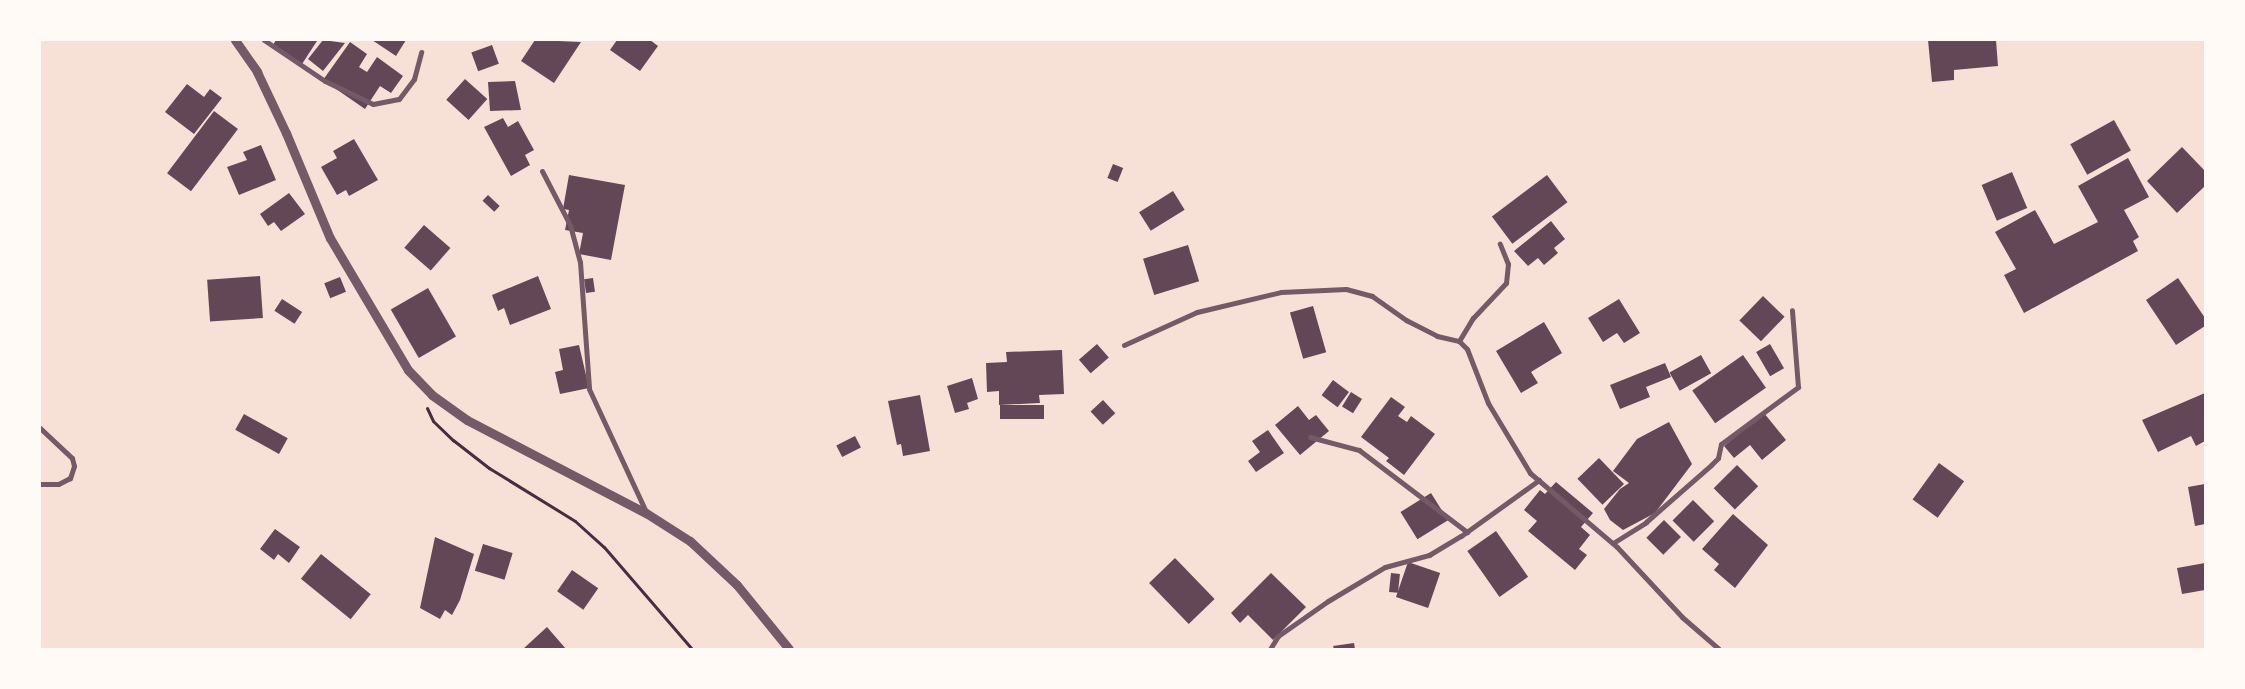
<!DOCTYPE html>
<style>
body{margin:0}
#map{position:relative;width:2245px;height:689px;overflow:hidden;background:#f7e1d7;font-family:Arial,sans-serif}
div>[style]{position:absolute}
.building>*{inset:0;background:#644757;transform-origin:0 0}
.path>*{height:3px;margin:-1.5px;padding:0 1.5px;transform-origin:1.5px;border-radius:1.5px;background:#4a2c40}
.minor>*{height:5px;margin:-2.5px;padding:0 2.5px;transform-origin:2.5px;border-radius:2.5px;background:#755966}
.tertiary>*{height:9px;margin:-4.5px;padding:0 4.5px;transform-origin:4.5px;border-radius:4.5px;background:#755966}
span{translate:-50% -50%;white-space:nowrap;text-align:center;line-height:1.15;-webkit-text-stroke:5px #fffaf5;paint-order:stroke}
.frame{position:absolute;inset:0;border:41px solid #fffaf5;pointer-events:none}
</style>
<div id="map">
<div class="building">
<i style="clip-path:polygon(276px 40px,315px 40px,317px 41px,302px 64px,273px 45px)"></i>
<i style="clip-path:polygon(323px 40px,345px 43px,323px 71px,308px 59px)"></i>
<i style="clip-path:polygon(372px 40px,406px 40px,396px 56px)"></i>
<i style="clip-path:polygon(535px 40px,581px 42px,554px 83px,521px 61px)"></i>
<i style="clip-path:polygon(617px 40px,650px 40px,658px 46px,640px 71px,610px 50px)"></i>
<i style="clip-path:polygon(1928px 40px,1996px 40px,1998px 66px,1954px 70px,1954px 80px,1932px 82px)"></i>
<i style="clip-path:polygon(350px 42px,367px 54px,359px 67px,367px 72px,377px 57px,403px 76px,391px 93px,380px 86px,365px 109px,323px 80px)"></i>
<i style="left:492px;top:45px;width:20px;height:22px;rotate:70deg"></i>
<i style="left:465px;top:79px;width:30px;height:28px;rotate:42deg"></i>
<i style="clip-path:polygon(515px 81px,521px 110px,490px 111px,488px 82px)"></i>
<i style="clip-path:polygon(187px 84px,204px 97px,210px 89px,222px 98px,194px 134px,165px 112px)"></i>
<i style="left:214px;top:111px;width:30px;height:78px;rotate:37deg"></i>
<i style="clip-path:polygon(503px 118px,508px 127px,518px 121px,534px 150px,525px 155px,530px 165px,511px 176px,484px 127px)"></i>
<i style="left:2114px;top:120px;width:35px;height:50px;rotate:61deg"></i>
<i style="clip-path:polygon(354px 139px,378px 180px,349px 196px,346px 190px,337px 195px,321px 167px,337px 158px,333px 151px)"></i>
<i style="clip-path:polygon(261px 145px,276px 180px,239px 195px,227px 167px,247px 160px,243px 152px)"></i>
<i style="clip-path:polygon(2182px 147px,2205px 171px,2205px 186px,2177px 213px,2147px 181px)"></i>
<i style="clip-path:polygon(2128px 158px,2149px 197px,2124px 210px,2139px 237px,2133px 241px,2138px 251px,2024px 313px,2004px 275px,2016px 269px,1995px 232px,2035px 210px,2054px 244px,2098px 222px,2078px 186px)"></i>
<i style="left:1113px;top:164px;width:11px;height:15px;rotate:22deg"></i>
<i style="left:2012px;top:172px;width:39px;height:33px;rotate:67deg"></i>
<i style="clip-path:polygon(569px 175px,625px 185px,611px 260px,579px 254px,583px 233px,565px 230px,569px 210px,563px 209px)"></i>
<i style="left:1547px;top:175px;width:34px;height:69px;rotate:53deg"></i>
<i style="left:1173px;top:191px;width:22px;height:40px;rotate:58deg"></i>
<i style="clip-path:polygon(289px 193px,305px 214px,281px 231px,274px 222px,268px 226px,260px 214px)"></i>
<i style="left:488px;top:195px;width:16px;height:8px;rotate:43deg"></i>
<i style="clip-path:polygon(1551px 221px,1565px 239px,1554px 248px,1558px 253px,1544px 265px,1538px 258px,1528px 266px,1514px 251px)"></i>
<i style="left:424px;top:225px;width:35px;height:30px;rotate:41deg"></i>
<i style="left:1188px;top:245px;width:38px;height:47px;rotate:73deg"></i>
<i style="left:260px;top:276px;width:42px;height:53px;rotate:86deg"></i>
<i style="clip-path:polygon(538px 276px,551px 309px,510px 325px,504px 308px,498px 311px,492px 295px)"></i>
<i style="left:340px;top:277px;width:16px;height:17px;rotate:68deg"></i>
<i style="left:593px;top:278px;width:14px;height:9px;rotate:82deg"></i>
<i style="clip-path:polygon(2178px 278px,2205px 318px,2205px 326px,2176px 345px,2146px 300px)"></i>
<i style="left:428px;top:288px;width:56px;height:43px;rotate:60deg"></i>
<i style="left:1763px;top:296px;width:30px;height:34px;rotate:44deg"></i>
<i style="left:282px;top:299px;width:24px;height:14px;rotate:33deg"></i>
<i style="clip-path:polygon(1619px 299px,1640px 333px,1624px 343px,1617px 333px,1603px 342px,1588px 318px)"></i>
<i style="left:1313px;top:306px;width:48px;height:24px;rotate:74deg"></i>
<i style="clip-path:polygon(1544px 322px,1562px 353px,1531px 372px,1538px 383px,1521px 393px,1496px 351px)"></i>
<i style="left:1097px;top:344px;width:18px;height:24px;rotate:49deg"></i>
<i style="left:1770px;top:344px;width:28px;height:16px;rotate:60deg"></i>
<i style="clip-path:polygon(579px 345px,589px 388px,560px 394px,555px 372px,563px 370px,559px 349px)"></i>
<i style="clip-path:polygon(1062px 350px,1064px 394px,1039px 395px,1040px 403px,999px 405px,999px 391px,987px 392px,986px 363px,1007px 362px,1006px 352px)"></i>
<i style="left:1701px;top:355px;width:21px;height:36px;rotate:61deg"></i>
<i style="left:1743px;top:355px;width:40px;height:62px;rotate:55deg"></i>
<i style="clip-path:polygon(1665px 363px,1671px 377px,1646px 387px,1650px 397px,1620px 409px,1610px 385px)"></i>
<i style="clip-path:polygon(972px 378px,978px 399px,967px 403px,969px 409px,955px 413px,947px 386px)"></i>
<i style="left:1333px;top:380px;width:20px;height:19px;rotate:37deg"></i>
<i style="left:1351px;top:392px;width:13px;height:17px;rotate:32deg"></i>
<i style="clip-path:polygon(2205px 393px,2205px 441px,2196px 446px,2191px 436px,2158px 452px,2142px 420px)"></i>
<i style="clip-path:polygon(920px 395px,930px 451px,903px 456px,901px 444px,897px 445px,888px 401px)"></i>
<i style="clip-path:polygon(1391px 397px,1405px 407px,1398px 416px,1407px 422px,1411px 416px,1435px 434px,1404px 475px,1386px 461px,1389px 458px,1361px 437px)"></i>
<i style="left:1103px;top:400px;width:18px;height:17px;rotate:47deg"></i>
<i style="left:1044px;top:405px;width:14px;height:44px;rotate:90deg"></i>
<i style="clip-path:polygon(1298px 406px,1309px 420px,1316px 415px,1329px 431px,1300px 455px,1275px 425px)"></i>
<i style="clip-path:polygon(1764px 413px,1786px 440px,1762px 460px,1750px 445px,1734px 458px,1724px 446px)"></i>
<i style="left:244px;top:414px;width:50px;height:18px;rotate:29deg"></i>
<i style="clip-path:polygon(1669px 422px,1692px 464px,1655px 513px,1623px 530px,1610px 520px,1604px 509px,1620px 489px,1629px 483px,1613px 471px,1637px 439px)"></i>
<i style="clip-path:polygon(1268px 430px,1284px 453px,1256px 472px,1248px 461px,1260px 452px,1252px 441px)"></i>
<i style="left:855px;top:436px;width:13px;height:21px;rotate:63deg"></i>
<i style="left:1599px;top:458px;width:36px;height:30px;rotate:46deg"></i>
<i style="left:1939px;top:463px;width:31px;height:45px;rotate:36deg"></i>
<i style="left:1737px;top:465px;width:30px;height:33px;rotate:45deg"></i>
<i style="clip-path:polygon(1556px 482px,1593px 513px,1581px 527px,1590px 535px,1579px 549px,1587px 555px,1575px 570px,1528px 531px,1537px 521px,1524px 510px,1540px 490px,1545px 494px)"></i>
<i style="clip-path:polygon(2205px 484px,2205px 524px,2195px 526px,2188px 487px)"></i>
<i style="left:1431px;top:493px;width:32px;height:36px;rotate:58deg"></i>
<i style="left:1693px;top:500px;width:30px;height:29px;rotate:45deg"></i>
<i style="clip-path:polygon(1733px 514px,1768px 545px,1735px 588px,1714px 570px,1719px 564px,1702px 549px)"></i>
<i style="left:1664px;top:520px;width:24px;height:25px;rotate:45deg"></i>
<i style="clip-path:polygon(275px 529px,300px 547px,289px 563px,278px 554px,274px 560px,260px 549px)"></i>
<i style="left:1496px;top:531px;width:56px;height:35px;rotate:55deg"></i>
<i style="clip-path:polygon(435px 537px,474px 554px,460px 600px,452px 615px,445px 610px,440px 619px,420px 608px)"></i>
<i style="left:483px;top:544px;width:31px;height:28px;rotate:17deg"></i>
<i style="left:321px;top:554px;width:64px;height:32px;rotate:39deg"></i>
<i style="left:1175px;top:558px;width:57px;height:36px;rotate:46deg"></i>
<i style="left:1408px;top:562px;width:34px;height:37px;rotate:19deg"></i>
<i style="clip-path:polygon(2205px 563px,2205px 590px,2182px 594px,2177px 568px)"></i>
<i style="left:572px;top:570px;width:32px;height:26px;rotate:35deg"></i>
<i style="clip-path:polygon(1271px 573px,1306px 607px,1273px 640px,1248px 615px,1240px 623px,1231px 613px)"></i>
<i style="left:1391px;top:573px;width:9px;height:19px;rotate:6deg"></i>
<i style="clip-path:polygon(547px 627px,566px 649px,523px 649px)"></i>
<i style="clip-path:polygon(1354px 643px,1355px 649px,1334px 649px,1333px 646px)"></i>
</div>
<div class="path">
<i style="left:427px;top:408px;width:14px;rotate:65deg"></i>
<i style="left:433px;top:421px;width:28px;rotate:44deg"></i>
<i style="left:453px;top:440px;width:46px;rotate:37.9deg"></i>
<i style="left:489px;top:468px;width:101px;rotate:31.6deg"></i>
<i style="left:575px;top:521px;width:39px;rotate:42deg"></i>
<i style="left:604px;top:547px;width:135px;rotate:49.2deg"></i>
</div>
<div class="minor">
<i style="left:264px;top:40px;width:73px;rotate:33.9deg"></i>
<i style="left:325px;top:81px;width:53px;rotate:25.6deg"></i>
<i style="left:373px;top:104px;width:26px;rotate:-11deg"></i>
<i style="left:399px;top:99px;width:25px;rotate:-53deg"></i>
<i style="left:414px;top:79px;width:28px;rotate:-75deg"></i>
<i style="left:542px;top:171px;width:61px;rotate:62.6deg"></i>
<i style="left:570px;top:225px;width:38px;rotate:75deg"></i>
<i style="left:580px;top:262px;width:127px;rotate:85.9deg"></i>
<i style="left:589px;top:389px;width:136px;rotate:65.1deg"></i>
<i style="left:1459px;top:341px;width:27px;rotate:-59deg"></i>
<i style="left:1473px;top:318px;width:48px;rotate:-46.7deg"></i>
<i style="left:1506px;top:283px;width:19px;rotate:-84deg"></i>
<i style="left:1508px;top:264px;width:22px;rotate:-112deg"></i>
<i style="left:1124px;top:345px;width:80px;rotate:-24.3deg"></i>
<i style="left:1197px;top:312px;width:86px;rotate:-13.4deg"></i>
<i style="left:1281px;top:292px;width:65px;rotate:-2.6deg"></i>
<i style="left:1346px;top:289px;width:27px;rotate:15deg"></i>
<i style="left:1372px;top:296px;width:42px;rotate:35.2deg"></i>
<i style="left:1406px;top:320px;width:35px;rotate:27deg"></i>
<i style="left:1437px;top:336px;width:23px;rotate:13deg"></i>
<i style="left:1459px;top:341px;width:11px;rotate:45deg"></i>
<i style="left:1467px;top:349px;width:58px;rotate:68.7deg"></i>
<i style="left:1488px;top:403px;width:82px;rotate:59deg"></i>
<i style="left:1530px;top:473px;width:114px;rotate:40.4deg"></i>
<i style="left:1617px;top:547px;width:96px;rotate:47.1deg"></i>
<i style="left:1682px;top:617px;width:49px;rotate:40.9deg"></i>
<i style="left:40px;top:428px;width:44px;rotate:43.2deg"></i>
<i style="left:72px;top:458px;width:8px;rotate:76deg"></i>
<i style="left:74px;top:466px;width:13px;rotate:108deg"></i>
<i style="left:70px;top:478px;width:13px;rotate:153deg"></i>
<i style="left:58px;top:484px;width:18px;rotate:180deg"></i>
<i style="left:1310px;top:437px;width:51px;rotate:14.9deg"></i>
<i style="left:1359px;top:450px;width:136px;rotate:37.2deg"></i>
<i style="left:1613px;top:543px;width:39px;rotate:-32deg"></i>
<i style="left:1646px;top:522px;width:86px;rotate:-41.2deg"></i>
<i style="left:1711px;top:465px;width:10px;rotate:-45deg"></i>
<i style="left:1718px;top:458px;width:14px;rotate:-78deg"></i>
<i style="left:1721px;top:444px;width:96px;rotate:-36.5deg"></i>
<i style="left:1798px;top:387px;width:77px;rotate:-94.5deg"></i>
<i style="left:1270px;top:649px;width:15px;rotate:-58deg"></i>
<i style="left:1278px;top:636px;width:61px;rotate:-35deg"></i>
<i style="left:1328px;top:601px;width:66px;rotate:-30.8deg"></i>
<i style="left:1385px;top:567px;width:46px;rotate:-15.3deg"></i>
<i style="left:1429px;top:555px;width:37px;rotate:-31deg"></i>
<i style="left:1461px;top:536px;width:96px;rotate:-35.7deg"></i>
</div>
<div class="tertiary">
<i style="left:235px;top:40px;width:39px;rotate:55deg"></i>
<i style="left:257px;top:72px;width:68px;rotate:64.6deg"></i>
<i style="left:286px;top:133px;width:114px;rotate:67.3deg"></i>
<i style="left:330px;top:238px;width:153px;rotate:59.4deg"></i>
<i style="left:408px;top:370px;width:35px;rotate:46deg"></i>
<i style="left:432px;top:395px;width:43px;rotate:35.5deg"></i>
<i style="left:467px;top:420px;width:202px;rotate:27.5deg"></i>
<i style="left:646px;top:513px;width:52px;rotate:32.5deg"></i>
<i style="left:690px;top:541px;width:64px;rotate:43.1deg"></i>
<i style="left:737px;top:585px;width:82px;rotate:50.9deg"></i>
</div>
<div class="frame"></div>
</div>
